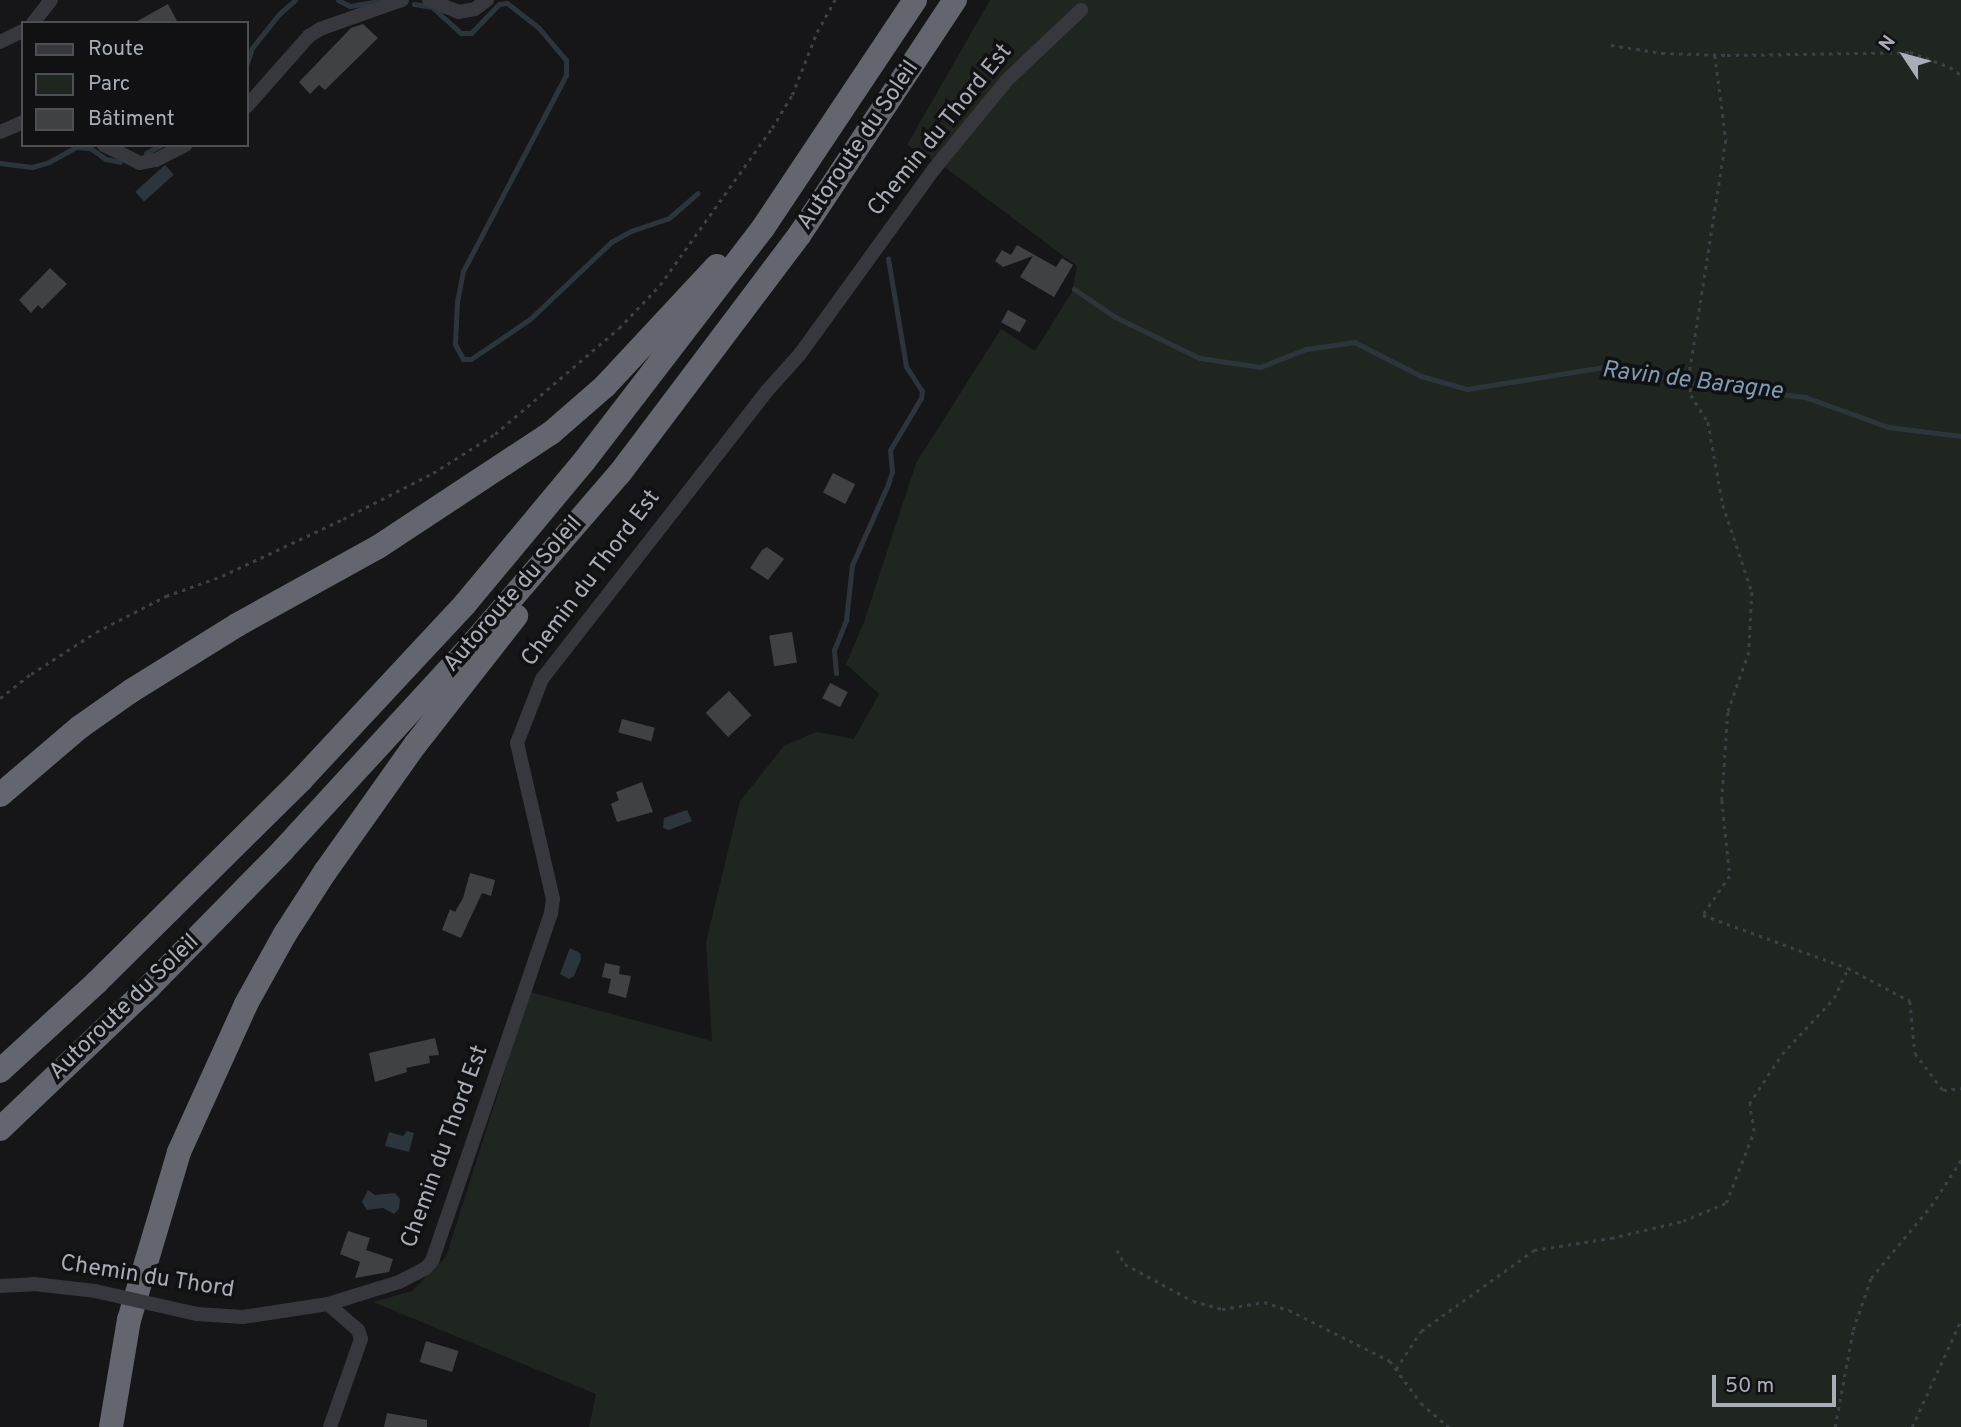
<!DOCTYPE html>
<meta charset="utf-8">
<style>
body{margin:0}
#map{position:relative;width:1961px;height:1427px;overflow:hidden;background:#161618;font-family:Overpass,sans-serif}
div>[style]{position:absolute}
.green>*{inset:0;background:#1e261f}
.water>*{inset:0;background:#2c353c;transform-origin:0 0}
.stream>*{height:5px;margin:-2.5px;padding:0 2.5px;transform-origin:2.5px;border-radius:2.5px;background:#2c353c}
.building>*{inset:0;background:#404145;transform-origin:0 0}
.path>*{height:2.5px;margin-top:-1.25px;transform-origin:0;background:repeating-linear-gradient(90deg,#3d3f44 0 3.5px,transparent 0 8.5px)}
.minor>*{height:14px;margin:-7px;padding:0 7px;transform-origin:7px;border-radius:7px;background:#37383d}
.motorway>*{height:24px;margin:-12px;padding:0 12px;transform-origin:12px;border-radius:12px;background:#63666e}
.minor-bridge>*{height:14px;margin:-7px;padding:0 7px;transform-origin:7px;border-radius:7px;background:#37383d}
span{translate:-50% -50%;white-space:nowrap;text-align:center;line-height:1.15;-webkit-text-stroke:7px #111113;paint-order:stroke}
.street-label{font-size:23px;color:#a8adb8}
.water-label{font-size:24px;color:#7f9bb3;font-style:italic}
.legend{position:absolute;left:21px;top:21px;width:228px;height:126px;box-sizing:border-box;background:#111113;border:2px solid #4d4f55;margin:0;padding:9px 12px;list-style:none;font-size:21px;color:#a8adb8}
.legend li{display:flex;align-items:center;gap:14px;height:35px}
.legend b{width:35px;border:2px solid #4d4f55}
.north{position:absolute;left:1870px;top:21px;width:70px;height:70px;-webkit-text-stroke:5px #111113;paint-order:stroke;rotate:306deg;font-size:19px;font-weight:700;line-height:28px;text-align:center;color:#a8adb8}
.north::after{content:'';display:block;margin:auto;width:24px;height:32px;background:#a8adb8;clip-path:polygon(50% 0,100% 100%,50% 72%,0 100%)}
.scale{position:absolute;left:1712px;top:1375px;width:124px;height:32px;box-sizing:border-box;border:4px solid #a8adb8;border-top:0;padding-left:9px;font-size:21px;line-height:24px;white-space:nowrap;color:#a8adb8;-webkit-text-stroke:5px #111113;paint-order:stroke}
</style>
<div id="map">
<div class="green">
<i style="clip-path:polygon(990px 0,1961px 0,1961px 1427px,589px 1427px,596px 1394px,373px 1302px,412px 1291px,446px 1257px,530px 992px,712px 1041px,706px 942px,740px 801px,784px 746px,816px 732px,854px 739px,879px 694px,846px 664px,864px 622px,916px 463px,1001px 329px,1035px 351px,1072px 292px,1077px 266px,947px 169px,907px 145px)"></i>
</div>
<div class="water">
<i style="left:165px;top:165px;width:13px;height:40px;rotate:48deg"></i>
<i style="clip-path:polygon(687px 810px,692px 821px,669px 830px,663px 828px,664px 818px)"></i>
<i style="clip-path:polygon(570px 948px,580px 953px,581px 959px,574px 976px,569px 979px,560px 974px)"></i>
<i style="clip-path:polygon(407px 1131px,414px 1133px,409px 1152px,385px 1146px,389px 1132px,403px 1136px)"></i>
<i style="clip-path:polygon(368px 1190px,375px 1195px,395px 1193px,400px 1199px,399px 1209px,394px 1214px,383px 1208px,367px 1210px,362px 1202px)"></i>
</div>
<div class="stream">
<i style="left:338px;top:0;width:13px;rotate:27deg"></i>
<i style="left:350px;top:6px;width:29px;rotate:-10deg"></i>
<i style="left:414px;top:4px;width:18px;rotate:9deg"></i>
<i style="left:432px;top:7px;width:39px;rotate:42deg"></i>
<i style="left:461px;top:33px;width:10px"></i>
<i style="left:471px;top:33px;width:40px;rotate:-46deg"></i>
<i style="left:499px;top:4px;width:8px;rotate:-7deg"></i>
<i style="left:507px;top:3px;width:39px;rotate:38deg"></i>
<i style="left:538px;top:27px;width:43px;rotate:49.7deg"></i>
<i style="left:566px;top:60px;width:15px;rotate:90deg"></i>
<i style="left:566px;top:75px;width:221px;rotate:117.7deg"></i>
<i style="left:463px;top:271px;width:31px;rotate:101deg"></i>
<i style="left:457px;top:301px;width:43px;rotate:92.7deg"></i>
<i style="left:455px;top:344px;width:17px;rotate:62deg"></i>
<i style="left:463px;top:359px;width:8px"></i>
<i style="left:471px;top:359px;width:71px;rotate:-34.1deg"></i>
<i style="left:530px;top:319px;width:112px;rotate:-43.5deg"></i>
<i style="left:611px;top:242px;width:23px;rotate:-29deg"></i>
<i style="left:631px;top:231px;width:40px;rotate:-18.9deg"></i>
<i style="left:669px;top:218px;width:38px;rotate:-41deg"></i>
<i style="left:247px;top:63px;width:16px;rotate:-72deg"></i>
<i style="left:252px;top:48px;width:43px;rotate:-51.5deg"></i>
<i style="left:279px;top:14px;width:21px;rotate:-41deg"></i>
<i style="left:146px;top:153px;width:17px;rotate:-28deg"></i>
<i style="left:0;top:163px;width:32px;rotate:7deg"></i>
<i style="left:32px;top:167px;width:18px;rotate:-16deg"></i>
<i style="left:49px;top:162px;width:31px;rotate:-29deg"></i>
<i style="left:76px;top:147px;width:14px;rotate:4deg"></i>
<i style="left:90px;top:148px;width:19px;rotate:35deg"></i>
<i style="left:106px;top:159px;width:14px;rotate:12deg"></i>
<i style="left:1074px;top:289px;width:50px;rotate:34.3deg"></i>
<i style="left:1115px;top:317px;width:94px;rotate:25.8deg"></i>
<i style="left:1200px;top:358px;width:61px;rotate:8.5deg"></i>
<i style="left:1260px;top:367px;width:49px;rotate:-21.4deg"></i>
<i style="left:1306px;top:349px;width:49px;rotate:-8.3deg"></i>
<i style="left:1354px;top:342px;width:75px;rotate:26.9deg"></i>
<i style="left:1421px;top:376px;width:48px;rotate:15.8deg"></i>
<i style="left:1467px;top:389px;width:139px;rotate:-9.1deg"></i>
<i style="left:1604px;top:367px;width:111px;rotate:9.9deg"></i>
<i style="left:1713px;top:386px;width:93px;rotate:6.8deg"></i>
<i style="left:1805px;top:397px;width:88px;rotate:19.9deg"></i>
<i style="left:1888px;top:427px;width:74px;rotate:7deg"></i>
<i style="left:836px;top:673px;width:23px;rotate:-95deg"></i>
<i style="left:834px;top:650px;width:32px;rotate:-68deg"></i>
<i style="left:846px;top:620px;width:55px;rotate:-83.8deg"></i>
<i style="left:852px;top:565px;width:89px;rotate:-66deg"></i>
<i style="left:888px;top:484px;width:13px;rotate:-72deg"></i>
<i style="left:892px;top:472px;width:22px;rotate:-95deg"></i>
<i style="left:890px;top:450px;width:61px;rotate:-59.2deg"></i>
<i style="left:921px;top:398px;width:7px;rotate:-82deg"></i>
<i style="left:922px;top:391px;width:30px;rotate:-123deg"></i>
<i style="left:906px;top:366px;width:109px;rotate:-99.5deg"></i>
</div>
<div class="building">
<i style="clip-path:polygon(168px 4px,178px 23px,134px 23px)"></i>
<i style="clip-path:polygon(363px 24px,378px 38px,325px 90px,319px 85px,310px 94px,299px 82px,351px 28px)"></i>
<i style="clip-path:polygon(1017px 245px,1056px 267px,1062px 258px,1073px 265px,1054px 297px,1020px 277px,1033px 256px,1003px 267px,995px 261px,1002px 250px,1011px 255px)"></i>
<i style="clip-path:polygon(50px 268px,67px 284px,42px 309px,38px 305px,31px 313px,19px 300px)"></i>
<i style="left:1008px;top:310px;width:21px;height:14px;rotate:29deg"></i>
<i style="left:833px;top:473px;width:25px;height:22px;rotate:27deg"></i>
<i style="clip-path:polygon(767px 547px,784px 559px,768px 580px,750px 568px,762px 550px)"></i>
<i style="left:792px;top:632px;width:31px;height:23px;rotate:81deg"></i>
<i style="left:830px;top:683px;width:20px;height:17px;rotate:27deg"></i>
<i style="left:729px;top:691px;width:33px;height:32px;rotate:47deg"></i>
<i style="left:622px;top:719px;width:34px;height:14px;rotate:15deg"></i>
<i style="clip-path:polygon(642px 782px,653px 812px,617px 822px,611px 804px,619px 800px,616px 792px)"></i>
<i style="clip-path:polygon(470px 873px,495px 880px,491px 896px,482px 893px,461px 938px,442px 930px,450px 909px,455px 912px,463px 898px)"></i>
<i style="clip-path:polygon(605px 963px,620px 966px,619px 974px,631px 976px,626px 998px,608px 993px,611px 979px,602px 977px)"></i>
<i style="clip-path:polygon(435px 1038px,439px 1055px,429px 1056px,430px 1063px,406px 1068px,407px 1072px,375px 1082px,369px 1053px)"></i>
<i style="clip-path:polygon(348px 1231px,370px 1238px,366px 1250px,393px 1259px,389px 1272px,355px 1278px,360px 1262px,340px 1254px)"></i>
<i style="left:426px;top:1341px;width:34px;height:22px;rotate:17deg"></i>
<i style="clip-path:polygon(387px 1413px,427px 1420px,427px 1427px,384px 1427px)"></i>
</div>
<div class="path">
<i style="left:1611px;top:45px;width:52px;rotate:8.9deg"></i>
<i style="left:1662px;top:53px;width:65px;rotate:1.8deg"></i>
<i style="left:1727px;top:55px;width:183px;rotate:-0.9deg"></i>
<i style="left:1910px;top:52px;width:43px;rotate:20.6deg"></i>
<i style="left:1950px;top:67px;width:14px;rotate:36deg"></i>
<i style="left:1715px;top:55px;width:86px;rotate:82.6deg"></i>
<i style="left:1726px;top:140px;width:234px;rotate:98.9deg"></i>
<i style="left:1690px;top:371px;width:24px;rotate:88deg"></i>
<i style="left:1691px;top:395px;width:32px;rotate:58deg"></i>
<i style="left:1708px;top:422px;width:84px;rotate:79.8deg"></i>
<i style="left:1723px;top:505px;width:92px;rotate:71.6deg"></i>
<i style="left:1752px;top:592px;width:60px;rotate:92.9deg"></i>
<i style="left:1749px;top:652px;width:64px;rotate:109.3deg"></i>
<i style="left:1728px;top:712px;width:88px;rotate:93.9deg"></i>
<i style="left:1722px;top:800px;width:76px;rotate:84deg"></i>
<i style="left:1730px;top:876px;width:47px;rotate:124.7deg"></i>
<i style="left:1703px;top:915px;width:154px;rotate:20.1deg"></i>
<i style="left:1848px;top:968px;width:70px;rotate:28deg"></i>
<i style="left:1910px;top:1001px;width:52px;rotate:84.5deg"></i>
<i style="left:1915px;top:1053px;width:46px;rotate:52.9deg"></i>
<i style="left:1943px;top:1090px;width:18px;rotate:-6deg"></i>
<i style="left:0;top:698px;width:39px;rotate:-38deg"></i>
<i style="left:31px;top:674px;width:77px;rotate:-32.9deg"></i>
<i style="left:96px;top:632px;width:79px;rotate:-27.2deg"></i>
<i style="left:166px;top:596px;width:59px;rotate:-19.7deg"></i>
<i style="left:222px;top:576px;width:134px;rotate:-25.2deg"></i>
<i style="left:343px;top:519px;width:101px;rotate:-27.1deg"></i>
<i style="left:433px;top:473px;width:73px;rotate:-32.2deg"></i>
<i style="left:495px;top:434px;width:163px;rotate:-40.5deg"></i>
<i style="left:619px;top:328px;width:59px;rotate:-46.4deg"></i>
<i style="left:660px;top:285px;width:193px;rotate:-54.5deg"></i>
<i style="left:772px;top:128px;width:39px;rotate:-59deg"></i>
<i style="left:792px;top:95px;width:68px;rotate:-68.4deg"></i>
<i style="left:817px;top:32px;width:37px;rotate:-61deg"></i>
<i style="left:1117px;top:1250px;width:16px;rotate:60deg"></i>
<i style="left:1125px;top:1264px;width:77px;rotate:28.6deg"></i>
<i style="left:1193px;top:1301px;width:30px;rotate:15deg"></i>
<i style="left:1222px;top:1309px;width:43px;rotate:-9.5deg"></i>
<i style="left:1264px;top:1302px;width:26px;rotate:18deg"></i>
<i style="left:1289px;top:1310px;width:113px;rotate:26.8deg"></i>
<i style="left:1390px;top:1361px;width:52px;rotate:53.6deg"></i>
<i style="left:1421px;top:1403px;width:37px;rotate:41deg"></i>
<i style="left:1396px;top:1369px;width:45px;rotate:-56.7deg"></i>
<i style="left:1421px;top:1331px;width:139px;rotate:-35.6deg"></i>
<i style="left:1534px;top:1250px;width:78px;rotate:-8.9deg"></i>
<i style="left:1611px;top:1238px;width:74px;rotate:-13.3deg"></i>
<i style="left:1683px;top:1221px;width:47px;rotate:-22.7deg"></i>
<i style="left:1726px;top:1203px;width:77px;rotate:-68.7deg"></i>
<i style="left:1754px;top:1131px;width:27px;rotate:-100deg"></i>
<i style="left:1749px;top:1104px;width:60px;rotate:-56.6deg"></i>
<i style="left:1782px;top:1054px;width:76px;rotate:-47.1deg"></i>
<i style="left:1834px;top:998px;width:33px;rotate:-65deg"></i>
<i style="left:1835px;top:1427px;width:99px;rotate:-79.5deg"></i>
<i style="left:1853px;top:1330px;width:55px;rotate:-70.9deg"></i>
<i style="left:1871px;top:1278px;width:94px;rotate:-50.2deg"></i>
<i style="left:1931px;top:1206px;width:55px;rotate:-56.9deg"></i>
<i style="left:1912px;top:1427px;width:118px;rotate:-65.4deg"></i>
</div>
<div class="minor">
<i style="left:429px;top:0;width:31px;rotate:22deg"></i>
<i style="left:458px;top:12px;width:17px;rotate:-10deg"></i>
<i style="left:475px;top:9px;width:15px;rotate:-37deg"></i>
<i style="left:33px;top:23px;width:29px;rotate:-52deg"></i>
<i style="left:0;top:42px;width:25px;rotate:-26deg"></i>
<i style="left:247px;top:106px;width:94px;rotate:-48.5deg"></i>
<i style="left:309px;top:36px;width:13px;rotate:-32deg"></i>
<i style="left:320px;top:29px;width:87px;rotate:-19.5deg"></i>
<i style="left:0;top:132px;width:25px;rotate:-23deg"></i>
<i style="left:104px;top:145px;width:40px;rotate:26.6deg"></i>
<i style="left:140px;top:163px;width:16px;rotate:-11deg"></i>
<i style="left:156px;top:160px;width:33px;rotate:-27deg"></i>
<i style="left:0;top:1286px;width:34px;rotate:-3deg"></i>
<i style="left:34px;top:1284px;width:61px;rotate:6.5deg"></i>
<i style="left:328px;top:1304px;width:40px;rotate:41deg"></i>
<i style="left:358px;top:1330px;width:9px;rotate:72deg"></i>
<i style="left:361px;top:1339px;width:93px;rotate:109.4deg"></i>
<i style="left:197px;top:1314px;width:46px;rotate:3.7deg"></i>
<i style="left:243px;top:1317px;width:86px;rotate:-8.7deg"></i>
<i style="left:328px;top:1304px;width:74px;rotate:-17.2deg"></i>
<i style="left:399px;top:1282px;width:29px;rotate:-27deg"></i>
<i style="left:425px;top:1269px;width:11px;rotate:-49deg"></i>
<i style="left:432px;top:1261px;width:368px;rotate:-71.1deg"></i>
<i style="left:551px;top:913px;width:14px;rotate:-82deg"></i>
<i style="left:553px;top:899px;width:160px;rotate:-103deg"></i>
<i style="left:517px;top:743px;width:69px;rotate:-68.7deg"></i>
<i style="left:542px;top:679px;width:364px;rotate:-52deg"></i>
<i style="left:766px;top:392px;width:51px;rotate:-48.2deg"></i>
<i style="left:800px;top:354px;width:228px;rotate:-54.1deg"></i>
<i style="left:934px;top:169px;width:115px;rotate:-50.6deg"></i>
<i style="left:1007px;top:80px;width:102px;rotate:-43.4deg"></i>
</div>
<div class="motorway">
<i style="left:0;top:795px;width:105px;rotate:-40.4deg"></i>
<i style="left:80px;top:727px;width:62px;rotate:-35.2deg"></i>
<i style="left:131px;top:691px;width:125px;rotate:-31.9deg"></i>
<i style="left:237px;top:625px;width:161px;rotate:-29deg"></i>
<i style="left:378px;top:547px;width:207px;rotate:-33.4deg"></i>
<i style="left:551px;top:433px;width:72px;rotate:-41deg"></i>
<i style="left:605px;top:386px;width:164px;rotate:-47deg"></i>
<i style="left:0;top:1071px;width:132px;rotate:-42.5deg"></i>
<i style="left:97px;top:982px;width:287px;rotate:-44.7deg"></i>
<i style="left:301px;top:780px;width:241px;rotate:-47deg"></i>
<i style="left:465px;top:604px;width:187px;rotate:-50.2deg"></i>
<i style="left:585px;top:460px;width:292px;rotate:-52.5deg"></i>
<i style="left:763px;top:228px;width:274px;rotate:-56.3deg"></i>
<i style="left:0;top:1129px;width:206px;rotate:-43.6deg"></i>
<i style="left:149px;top:987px;width:192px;rotate:-45.6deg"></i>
<i style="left:283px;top:850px;width:282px;rotate:-47.4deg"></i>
<i style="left:474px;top:642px;width:223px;rotate:-49.2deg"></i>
<i style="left:620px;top:473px;width:299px;rotate:-53deg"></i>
<i style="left:800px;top:234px;width:281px;rotate:-56.5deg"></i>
<i style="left:111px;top:1427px;width:109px;rotate:-80.5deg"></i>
<i style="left:129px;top:1320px;width:175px;rotate:-73.4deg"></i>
<i style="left:179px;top:1152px;width:162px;rotate:-65.6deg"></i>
<i style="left:246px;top:1004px;width:80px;rotate:-60.9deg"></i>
<i style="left:285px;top:934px;width:74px;rotate:-57.2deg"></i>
<i style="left:325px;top:872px;width:156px;rotate:-54.7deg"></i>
<i style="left:415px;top:745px;width:164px;rotate:-51.9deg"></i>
</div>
<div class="minor-bridge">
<i style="left:95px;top:1291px;width:105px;rotate:12.7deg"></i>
</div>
<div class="street-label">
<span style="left:941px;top:131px;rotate:-51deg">Chemin du Thord Est</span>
<span style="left:859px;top:146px;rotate:-56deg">Autoroute du Soleil</span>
<span style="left:592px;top:579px;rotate:-53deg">Chemin du Thord Est</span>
<span style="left:514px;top:595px;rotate:-49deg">Autoroute du Soleil</span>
<span style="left:125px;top:1008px;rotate:-44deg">Autoroute du Soleil</span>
<span style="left:446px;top:1147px;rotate:-70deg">Chemin du Thord Est</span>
<span style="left:147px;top:1278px;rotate:9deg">Chemin du Thord</span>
</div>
<div class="water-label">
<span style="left:1692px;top:382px;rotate:7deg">Ravin de Baragne</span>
</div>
<ul class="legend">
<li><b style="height:9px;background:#37383d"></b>Route</li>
<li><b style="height:19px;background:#1e261f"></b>Parc</li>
<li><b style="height:19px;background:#404145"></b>Bâtiment</li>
</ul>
<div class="north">N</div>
<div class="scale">50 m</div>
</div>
